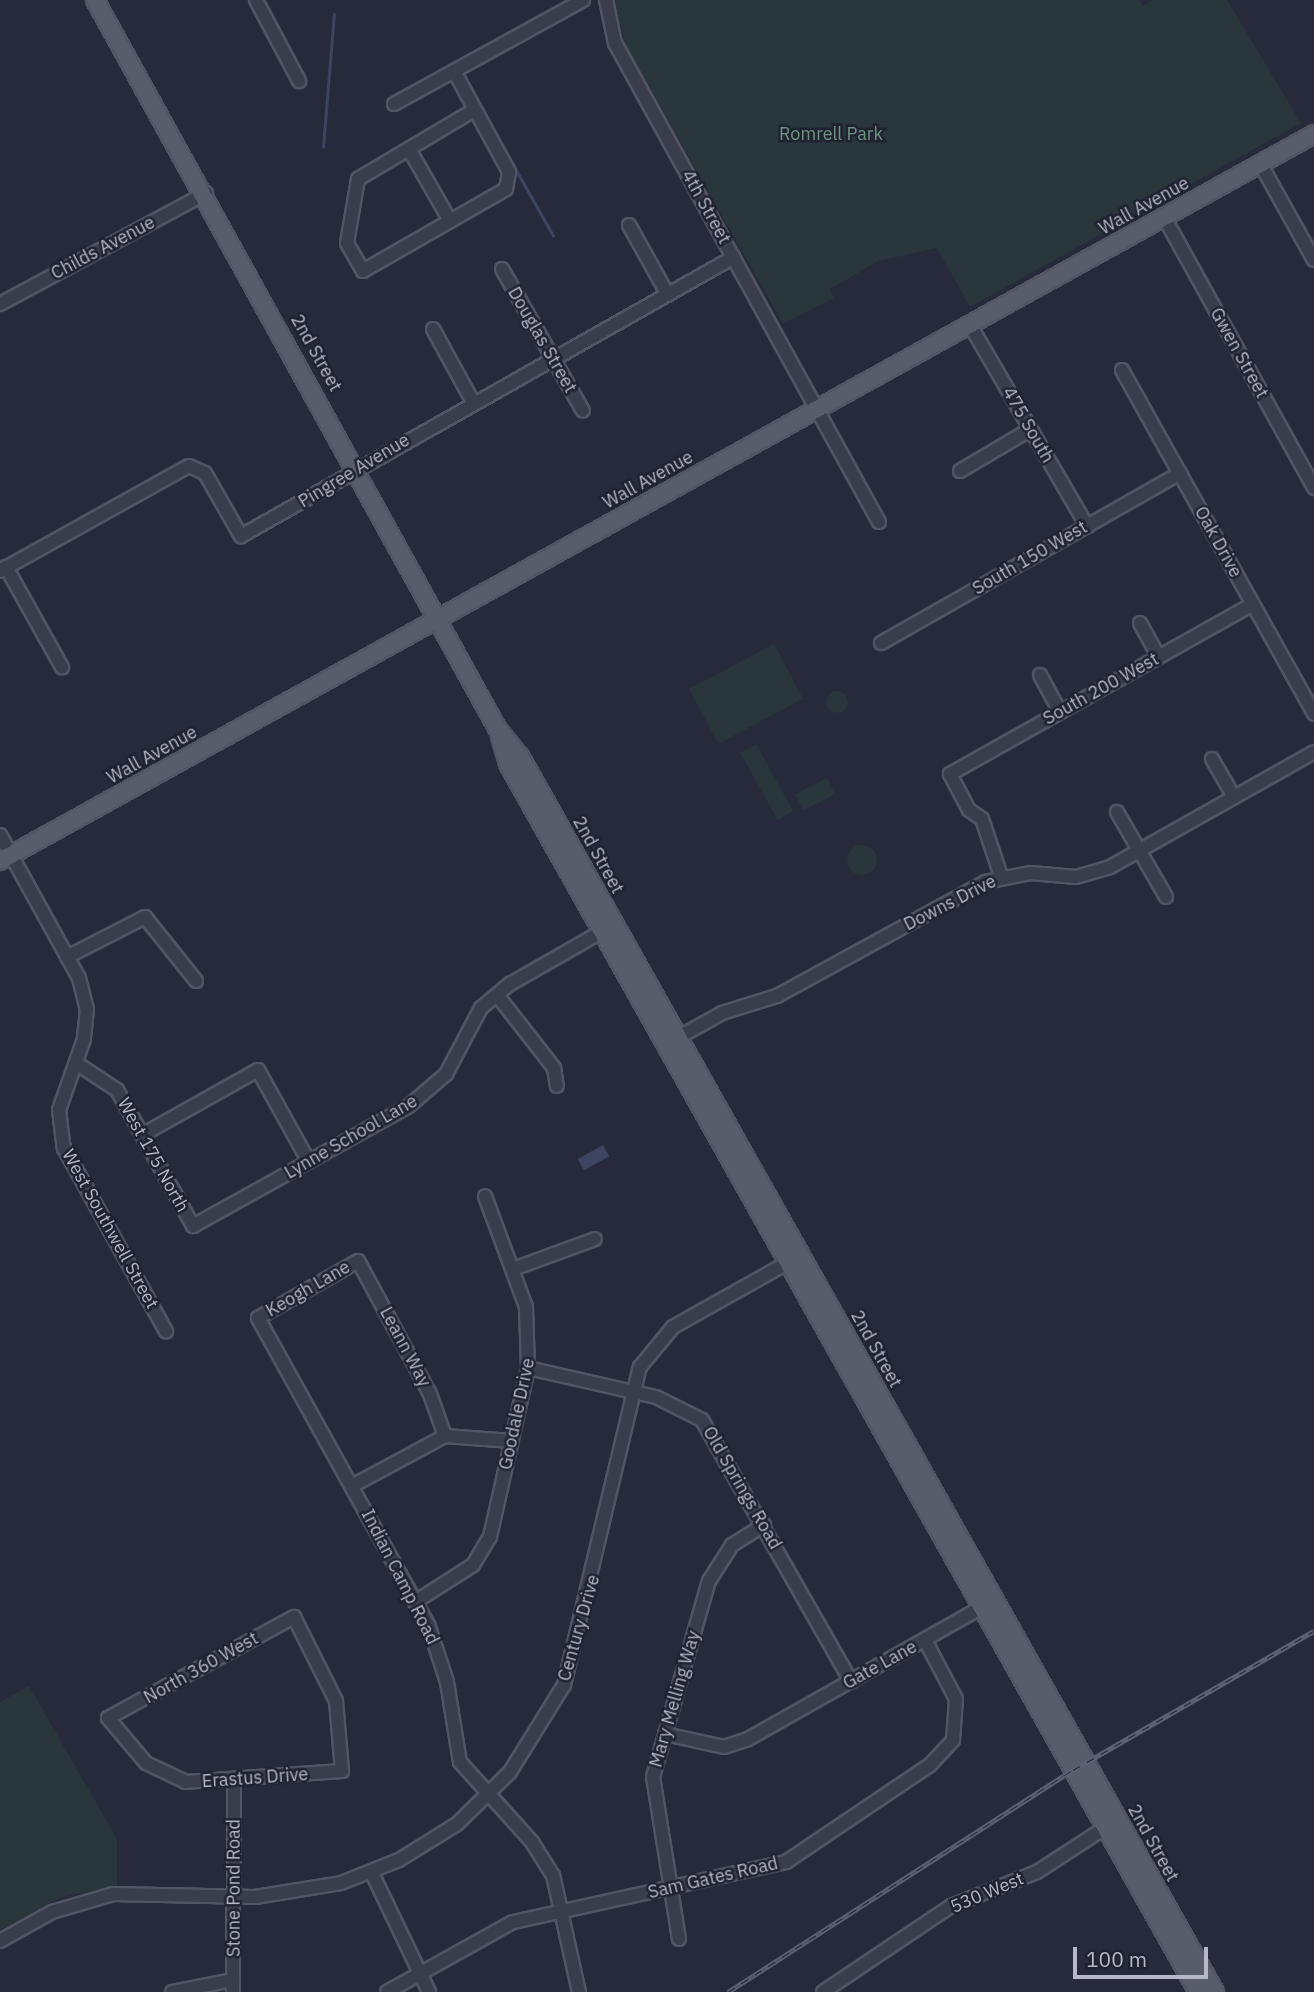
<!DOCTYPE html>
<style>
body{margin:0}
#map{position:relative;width:1314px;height:1992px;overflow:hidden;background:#262a3b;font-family:"IBM Plex Sans",sans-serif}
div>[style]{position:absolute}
.green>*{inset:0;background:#29373d;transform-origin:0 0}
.round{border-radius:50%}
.water>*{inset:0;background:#3e4562;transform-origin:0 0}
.stream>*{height:2.5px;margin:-1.25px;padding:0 1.25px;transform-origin:1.25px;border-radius:1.25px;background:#3e4562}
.roads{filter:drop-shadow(2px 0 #525563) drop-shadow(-2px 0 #525563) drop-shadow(0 2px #525563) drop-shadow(0 -2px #525563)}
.minor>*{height:12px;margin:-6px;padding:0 6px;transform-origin:6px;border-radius:6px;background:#3a3d4b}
.major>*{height:16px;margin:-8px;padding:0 8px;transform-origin:8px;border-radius:8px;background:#585c6b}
.rail>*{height:5px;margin-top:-2.5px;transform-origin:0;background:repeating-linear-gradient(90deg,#1f2230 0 8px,#5c6072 0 16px);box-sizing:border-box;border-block:2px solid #5c6072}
span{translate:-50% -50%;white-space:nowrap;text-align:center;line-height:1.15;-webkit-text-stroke:5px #1f2230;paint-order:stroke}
.park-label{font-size:18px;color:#6f9581}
.street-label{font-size:18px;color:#b6b8c7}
.scale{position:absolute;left:1073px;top:1947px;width:135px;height:32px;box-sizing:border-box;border:4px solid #b6b8c7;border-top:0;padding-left:9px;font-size:21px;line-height:24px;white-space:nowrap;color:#b6b8c7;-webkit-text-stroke:5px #1f2230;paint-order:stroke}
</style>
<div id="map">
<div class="green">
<i style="clip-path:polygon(614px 0,1139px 0,1143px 6px,1153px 0,1227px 0,1301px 123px,970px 307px,937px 248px,878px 261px,830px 289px,834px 298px,783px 324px,626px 45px)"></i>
<i style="left:774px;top:644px;width:62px;height:96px;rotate:62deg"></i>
<i class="round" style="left:826px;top:691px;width:22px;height:22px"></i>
<i style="left:756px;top:744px;width:77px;height:18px;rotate:61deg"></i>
<i style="left:827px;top:778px;width:18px;height:36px;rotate:63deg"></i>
<i class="round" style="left:847px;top:845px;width:30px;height:30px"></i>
<i style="clip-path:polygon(29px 1686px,117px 1839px,117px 1887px,61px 1897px,0 1930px,0 1702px)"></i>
</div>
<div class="water">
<i style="left:603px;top:1145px;width:13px;height:29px;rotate:61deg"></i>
</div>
<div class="stream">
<i style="left:475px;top:97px;width:159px;rotate:60.5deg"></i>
<i style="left:323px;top:147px;width:133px;rotate:-85.3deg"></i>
</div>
<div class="roads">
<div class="minor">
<i style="left:256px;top:0;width:92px;rotate:62deg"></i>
<i style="left:606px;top:0;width:44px;rotate:78.2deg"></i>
<i style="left:615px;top:43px;width:547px;rotate:61.14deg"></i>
<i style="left:454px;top:71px;width:115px;rotate:61.4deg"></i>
<i style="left:509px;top:172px;width:17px;rotate:100deg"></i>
<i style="left:506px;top:189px;width:165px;rotate:150.2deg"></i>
<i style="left:363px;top:271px;width:32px;rotate:-120deg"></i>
<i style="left:347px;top:243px;width:65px;rotate:-80.2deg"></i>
<i style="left:358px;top:179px;width:135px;rotate:-30.7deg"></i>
<i style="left:394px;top:104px;width:216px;rotate:-28.8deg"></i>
<i style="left:409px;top:149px;width:83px;rotate:60.3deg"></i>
<i style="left:1260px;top:163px;width:111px;rotate:60.9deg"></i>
<i style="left:1164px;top:217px;width:310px;rotate:61deg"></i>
<i style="left:629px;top:225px;width:80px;rotate:60.9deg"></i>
<i style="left:502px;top:269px;width:163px;rotate:60.3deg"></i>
<i style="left:0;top:304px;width:234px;rotate:-28.3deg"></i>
<i style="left:970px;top:325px;width:233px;rotate:59.8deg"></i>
<i style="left:433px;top:329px;width:83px;rotate:61.3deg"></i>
<i style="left:1122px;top:370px;width:394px;rotate:60.8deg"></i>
<i style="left:960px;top:471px;width:82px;rotate:-30.6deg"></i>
<i style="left:6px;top:567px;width:115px;rotate:60.8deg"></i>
<i style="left:0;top:571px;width:216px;rotate:-29.1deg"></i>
<i style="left:189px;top:466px;width:17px;rotate:24deg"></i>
<i style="left:205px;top:473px;width:73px;rotate:60.3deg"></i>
<i style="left:241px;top:536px;width:566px;rotate:-29.51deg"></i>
<i style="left:1140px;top:623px;width:39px;rotate:61deg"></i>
<i style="left:881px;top:643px;width:344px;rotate:-29.6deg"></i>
<i style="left:1040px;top:675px;width:42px;rotate:61.6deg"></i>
<i style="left:1212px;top:759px;width:44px;rotate:59.9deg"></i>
<i style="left:1117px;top:812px;width:98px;rotate:60deg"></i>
<i style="left:0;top:835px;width:163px;rotate:61.1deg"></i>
<i style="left:79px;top:978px;width:32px;rotate:76deg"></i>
<i style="left:87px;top:1009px;width:30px;rotate:96deg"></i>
<i style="left:84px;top:1039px;width:75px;rotate:109.4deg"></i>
<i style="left:59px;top:1110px;width:38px;rotate:83deg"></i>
<i style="left:64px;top:1148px;width:210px;rotate:60.9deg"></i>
<i style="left:1001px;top:876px;width:60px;rotate:-108.4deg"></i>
<i style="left:982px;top:819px;width:16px;rotate:-145deg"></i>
<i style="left:969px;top:810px;width:41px;rotate:-117.8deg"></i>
<i style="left:950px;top:774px;width:347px;rotate:-29.3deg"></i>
<i style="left:67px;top:957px;width:88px;rotate:-27.1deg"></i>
<i style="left:145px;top:917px;width:82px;rotate:51.4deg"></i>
<i style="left:497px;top:995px;width:93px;rotate:52deg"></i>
<i style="left:554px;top:1068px;width:18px;rotate:81deg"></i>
<i style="left:672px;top:1041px;width:57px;rotate:-29.2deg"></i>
<i style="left:722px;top:1013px;width:58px;rotate:-17.2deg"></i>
<i style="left:777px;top:996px;width:237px;rotate:-28.7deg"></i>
<i style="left:985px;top:882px;width:47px;rotate:-11.1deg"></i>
<i style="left:1031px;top:873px;width:45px;rotate:5.1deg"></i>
<i style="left:1076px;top:877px;width:35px;rotate:-16deg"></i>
<i style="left:1110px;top:867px;width:234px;rotate:-29.4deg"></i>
<i style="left:76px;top:1063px;width:49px;rotate:33.4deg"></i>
<i style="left:117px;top:1090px;width:156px;rotate:60.8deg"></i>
<i style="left:193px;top:1226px;width:248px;rotate:-29.1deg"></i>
<i style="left:410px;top:1105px;width:48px;rotate:-40.7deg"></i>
<i style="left:446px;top:1074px;width:75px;rotate:-62.1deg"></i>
<i style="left:481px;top:1008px;width:38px;rotate:-40deg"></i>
<i style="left:510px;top:984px;width:113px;rotate:-29.7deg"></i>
<i style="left:142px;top:1135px;width:133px;rotate:-29.3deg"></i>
<i style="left:258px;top:1070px;width:105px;rotate:61deg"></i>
<i style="left:513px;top:1269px;width:87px;rotate:-20.1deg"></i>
<i style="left:528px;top:1368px;width:131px;rotate:12.8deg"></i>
<i style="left:656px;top:1397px;width:51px;rotate:26.6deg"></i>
<i style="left:702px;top:1420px;width:301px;rotate:60.3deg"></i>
<i style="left:445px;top:1436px;width:45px;rotate:-109.7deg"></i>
<i style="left:430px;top:1394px;width:151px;rotate:-118.4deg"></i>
<i style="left:358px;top:1261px;width:115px;rotate:150.3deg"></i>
<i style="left:258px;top:1318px;width:353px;rotate:61deg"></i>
<i style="left:429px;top:1627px;width:58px;rotate:71.9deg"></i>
<i style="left:447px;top:1682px;width:81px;rotate:80.8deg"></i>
<i style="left:460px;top:1762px;width:108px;rotate:48deg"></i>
<i style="left:532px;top:1842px;width:39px;rotate:58deg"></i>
<i style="left:553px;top:1875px;width:120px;rotate:77.5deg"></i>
<i style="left:352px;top:1486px;width:106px;rotate:-28.3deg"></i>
<i style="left:445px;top:1436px;width:67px;rotate:4.3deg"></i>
<i style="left:415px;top:1602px;width:69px;rotate:-32.5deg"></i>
<i style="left:473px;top:1565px;width:33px;rotate:-59deg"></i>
<i style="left:490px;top:1537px;width:173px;rotate:-77.3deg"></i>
<i style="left:528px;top:1368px;width:61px;rotate:-91.9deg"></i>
<i style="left:526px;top:1307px;width:118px;rotate:-110.3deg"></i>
<i style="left:294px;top:1617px;width:94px;rotate:63.4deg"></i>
<i style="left:336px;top:1701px;width:70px;rotate:85.1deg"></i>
<i style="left:342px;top:1771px;width:156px;rotate:176deg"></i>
<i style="left:186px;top:1782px;width:44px;rotate:-154.6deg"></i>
<i style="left:146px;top:1763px;width:59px;rotate:-130.2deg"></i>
<i style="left:108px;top:1718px;width:212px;rotate:-28.5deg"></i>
<i style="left:665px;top:1734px;width:60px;rotate:12.4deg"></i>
<i style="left:724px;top:1747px;width:25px;rotate:-18deg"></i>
<i style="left:748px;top:1739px;width:275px;rotate:-29.4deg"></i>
<i style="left:372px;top:1873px;width:132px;rotate:64.4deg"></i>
<i style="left:679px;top:1939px;width:164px;rotate:-99.1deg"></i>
<i style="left:653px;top:1777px;width:204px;rotate:-74.1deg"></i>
<i style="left:709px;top:1581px;width:43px;rotate:-57.4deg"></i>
<i style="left:732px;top:1545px;width:38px;rotate:-32deg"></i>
<i style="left:0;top:1941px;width:60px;rotate:-29.1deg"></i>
<i style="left:52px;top:1912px;width:64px;rotate:-16.4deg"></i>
<i style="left:113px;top:1894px;width:142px;rotate:1.2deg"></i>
<i style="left:255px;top:1897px;width:87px;rotate:-9.2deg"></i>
<i style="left:341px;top:1883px;width:62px;rotate:-21.6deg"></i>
<i style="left:399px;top:1860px;width:68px;rotate:-31.8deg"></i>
<i style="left:457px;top:1824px;width:74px;rotate:-44.5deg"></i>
<i style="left:510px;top:1772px;width:102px;rotate:-58.2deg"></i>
<i style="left:564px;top:1685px;width:327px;rotate:-76.6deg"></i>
<i style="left:640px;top:1367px;width:52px;rotate:-50.5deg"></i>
<i style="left:673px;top:1327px;width:139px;rotate:-29.3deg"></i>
<i style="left:172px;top:1992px;width:62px;rotate:-11.1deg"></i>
<i style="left:233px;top:1992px;width:209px;rotate:-89.7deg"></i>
<i style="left:387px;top:1992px;width:144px;rotate:-29.1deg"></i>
<i style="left:513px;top:1922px;width:280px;rotate:-12.4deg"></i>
<i style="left:786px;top:1862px;width:174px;rotate:-34deg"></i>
<i style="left:930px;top:1765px;width:34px;rotate:-47deg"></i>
<i style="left:953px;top:1740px;width:41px;rotate:-85.8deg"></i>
<i style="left:956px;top:1699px;width:67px;rotate:-117.7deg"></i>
<i style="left:823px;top:1992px;width:154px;rotate:-33.9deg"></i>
<i style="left:951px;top:1906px;width:92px;rotate:-21.6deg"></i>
<i style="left:1037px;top:1872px;width:88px;rotate:-33deg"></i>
</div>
<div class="major">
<i style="left:95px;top:0;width:832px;rotate:61.09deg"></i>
<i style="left:497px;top:728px;width:36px;rotate:51deg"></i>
<i style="left:520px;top:756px;width:1418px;rotate:60.65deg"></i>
<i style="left:500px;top:737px;width:28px;rotate:73deg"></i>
<i style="left:508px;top:764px;width:1409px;rotate:60.67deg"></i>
<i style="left:0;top:861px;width:1502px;rotate:-28.95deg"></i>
</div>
</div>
<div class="rail">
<i style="left:728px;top:1992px;width:410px;rotate:-32.8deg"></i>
<i style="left:1073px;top:1770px;width:278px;rotate:-30deg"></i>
</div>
<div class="park-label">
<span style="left:831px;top:134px">Romrell Park</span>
</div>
<div class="street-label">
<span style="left:1144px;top:206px;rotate:-29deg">Wall Avenue</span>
<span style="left:706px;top:207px;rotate:61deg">4th Street</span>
<span style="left:103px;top:248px;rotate:-28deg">Childs Avenue</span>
<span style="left:542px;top:340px;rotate:60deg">Douglas Street</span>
<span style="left:316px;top:353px;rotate:61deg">2nd Street</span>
<span style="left:1239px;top:353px;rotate:61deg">Gwen Street</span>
<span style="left:1028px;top:425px;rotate:60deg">475 South</span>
<span style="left:354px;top:471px;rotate:-31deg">Pingree Avenue</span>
<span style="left:648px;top:480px;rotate:-29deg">Wall Avenue</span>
<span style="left:1218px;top:542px;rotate:61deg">Oak Drive</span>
<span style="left:1030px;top:558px;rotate:-30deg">South 150 West</span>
<span style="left:1101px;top:689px;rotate:-29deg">South 200 West</span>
<span style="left:152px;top:755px;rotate:-29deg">Wall Avenue</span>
<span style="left:598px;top:855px;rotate:61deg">2nd Street</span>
<span style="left:950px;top:903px;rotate:-27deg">Downs Drive</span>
<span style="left:351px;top:1137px;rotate:-30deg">Lynne School Lane</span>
<span style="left:153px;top:1155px;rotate:61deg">West 175 North</span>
<span style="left:110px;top:1229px;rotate:61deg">West Southwell Street</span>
<span style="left:308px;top:1289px;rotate:-30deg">Keogh Lane</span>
<span style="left:405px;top:1347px;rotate:62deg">Leann Way</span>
<span style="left:876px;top:1349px;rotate:61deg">2nd Street</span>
<span style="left:517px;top:1414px;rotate:-78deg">Goodale Drive</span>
<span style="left:742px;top:1488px;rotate:60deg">Old Springs Road</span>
<span style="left:400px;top:1577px;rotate:63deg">Indian Camp Road</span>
<span style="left:579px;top:1628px;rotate:-74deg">Century Drive</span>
<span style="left:880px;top:1665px;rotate:-29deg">Gate Lane</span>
<span style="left:201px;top:1668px;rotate:-29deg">North 360 West</span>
<span style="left:675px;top:1699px;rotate:-74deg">Mary Melling Way</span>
<span style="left:255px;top:1778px;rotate:-4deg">Erastus Drive</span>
<span style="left:1153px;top:1843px;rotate:61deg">2nd Street</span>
<span style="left:713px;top:1878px;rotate:-13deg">Sam Gates Road</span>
<span style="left:234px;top:1888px;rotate:-90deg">Stone Pond Road</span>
<span style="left:987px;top:1893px;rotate:-23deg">530 West</span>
</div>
<div class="scale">100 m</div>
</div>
